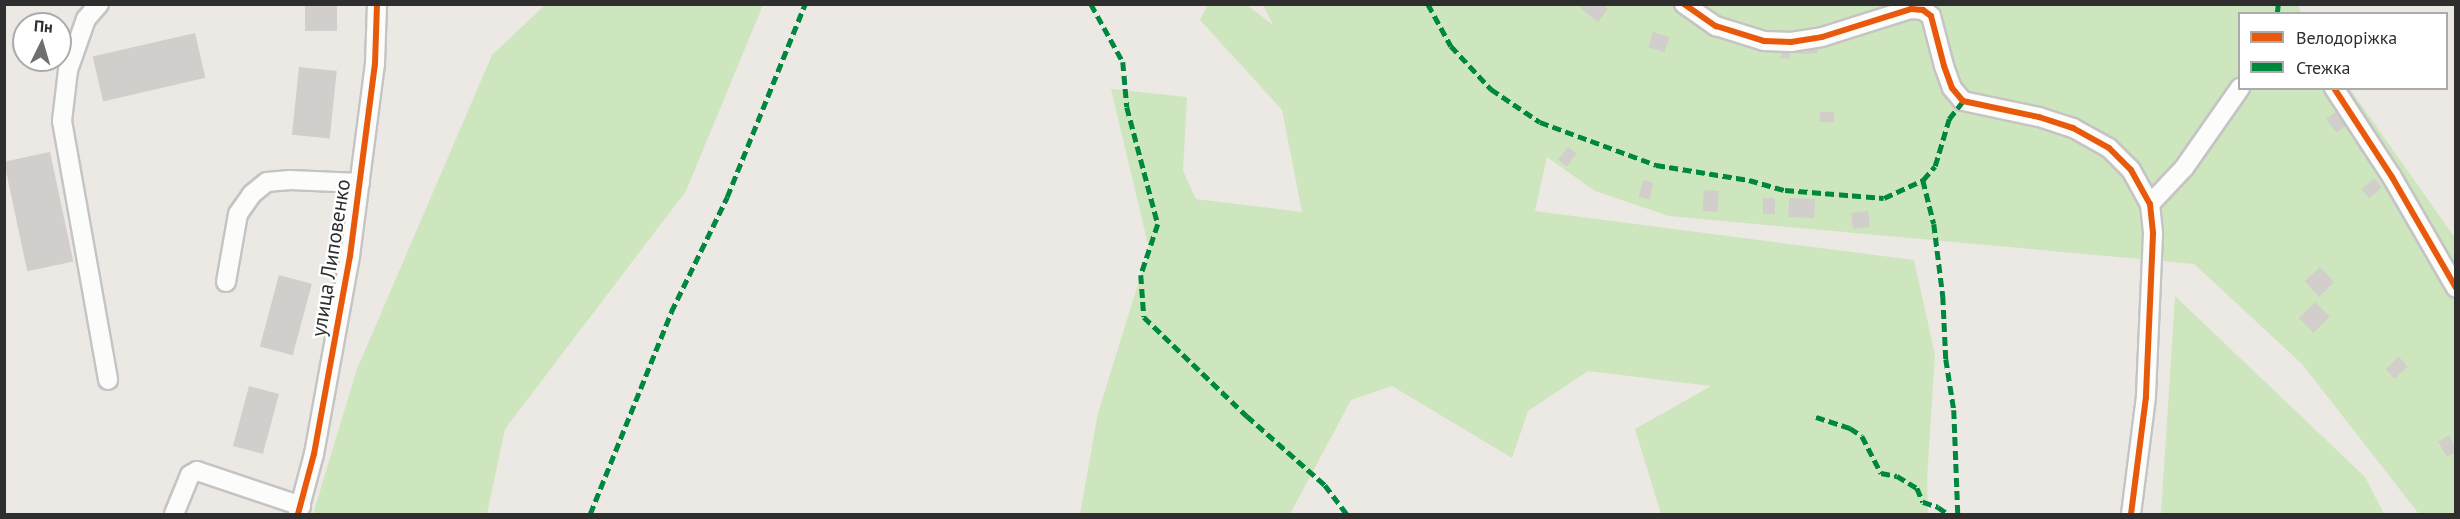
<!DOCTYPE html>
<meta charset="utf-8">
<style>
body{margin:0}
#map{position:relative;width:2460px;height:519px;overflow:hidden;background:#ece8e4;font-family:"PT Sans",sans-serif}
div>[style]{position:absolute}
.green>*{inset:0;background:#cee6be}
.building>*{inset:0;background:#d1cecb;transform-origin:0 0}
.roads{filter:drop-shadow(2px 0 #c5c4c5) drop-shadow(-2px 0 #c5c4c5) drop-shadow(0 2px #c5c4c5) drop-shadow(0 -2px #c5c4c5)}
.minor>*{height:18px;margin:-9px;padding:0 9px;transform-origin:9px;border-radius:9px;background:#fcfcfb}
.quiet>*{height:4.5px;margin-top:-2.25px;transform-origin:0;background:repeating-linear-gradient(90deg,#00873e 0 9px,transparent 0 13.5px)}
.cycleway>*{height:6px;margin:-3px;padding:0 3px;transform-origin:3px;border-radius:3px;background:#e8590c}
span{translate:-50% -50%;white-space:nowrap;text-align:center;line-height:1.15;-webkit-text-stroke:4.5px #fff;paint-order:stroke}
.street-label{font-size:21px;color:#2e2e2e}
.frame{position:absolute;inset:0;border:6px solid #2e2e2e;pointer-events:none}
.legend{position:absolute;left:2238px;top:12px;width:210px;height:78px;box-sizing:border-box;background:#fff;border:2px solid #ababab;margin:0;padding:8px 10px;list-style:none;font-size:18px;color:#2e2e2e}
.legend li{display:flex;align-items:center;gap:12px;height:30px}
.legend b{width:30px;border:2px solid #ababab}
.north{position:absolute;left:12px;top:12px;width:60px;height:60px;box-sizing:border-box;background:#fff;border:2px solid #ababab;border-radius:50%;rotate:5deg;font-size:16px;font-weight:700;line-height:24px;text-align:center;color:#2e2e2e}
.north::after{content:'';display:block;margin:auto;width:21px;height:27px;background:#706f6e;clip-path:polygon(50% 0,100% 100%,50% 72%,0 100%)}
</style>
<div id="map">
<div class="green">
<i style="clip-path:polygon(545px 5px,763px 5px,686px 191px,505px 429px,487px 514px,313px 514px,357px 369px,492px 55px)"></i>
<i style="clip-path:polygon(1208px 5px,1247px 5px,1273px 25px,1263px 5px,2298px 5px,2301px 13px,2240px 14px,2240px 88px,2350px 89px,2455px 238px,2455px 514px,2419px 514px,2302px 364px,2194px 264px,1669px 216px,1595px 191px,1547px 157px,1535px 211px,1914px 260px,1935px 355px,1927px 479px,1928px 514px,1661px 514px,1635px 429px,1711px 386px,1588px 371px,1528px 411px,1512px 458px,1392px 386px,1351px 400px,1290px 514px,1080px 514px,1098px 413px,1149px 249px,1111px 89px,1187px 97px,1183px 171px,1196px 199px,1302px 212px,1282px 110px,1200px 20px)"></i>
<i style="clip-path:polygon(2175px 296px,2365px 477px,2384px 514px,2161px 514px)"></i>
</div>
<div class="building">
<i style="left:305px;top:4px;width:32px;height:27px"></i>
<i style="clip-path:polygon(1583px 4px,1602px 4px,1608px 9px,1598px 22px,1580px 8px)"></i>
<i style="left:1653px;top:32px;width:17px;height:16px;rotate:17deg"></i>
<i style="left:195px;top:33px;width:46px;height:105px;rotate:77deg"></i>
<i style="left:1817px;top:39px;width:14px;height:19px;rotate:86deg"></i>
<i style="left:1782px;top:44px;width:9px;height:14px;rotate:6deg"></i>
<i style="left:299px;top:67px;width:38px;height:68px;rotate:6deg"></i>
<i style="left:1834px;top:112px;width:10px;height:14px;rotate:90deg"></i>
<i style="left:2336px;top:112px;width:17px;height:12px;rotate:54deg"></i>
<i style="left:1568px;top:147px;width:11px;height:16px;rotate:38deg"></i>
<i style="left:50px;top:152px;width:112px;height:47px;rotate:78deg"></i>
<i style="left:2374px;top:178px;width:12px;height:17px;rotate:48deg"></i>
<i style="left:1643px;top:180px;width:11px;height:17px;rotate:15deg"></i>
<i style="left:1704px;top:190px;width:15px;height:21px;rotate:4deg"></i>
<i style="left:1763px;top:198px;width:12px;height:16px"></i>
<i style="left:1789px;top:198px;width:26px;height:19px;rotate:2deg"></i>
<i style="left:1868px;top:211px;width:16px;height:17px;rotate:83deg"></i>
<i style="left:2320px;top:267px;width:21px;height:21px;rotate:47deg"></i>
<i style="left:279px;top:275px;width:34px;height:74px;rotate:15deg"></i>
<i style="left:2315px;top:302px;width:21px;height:23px;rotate:45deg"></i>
<i style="left:2399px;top:357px;width:13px;height:18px;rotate:48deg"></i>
<i style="left:249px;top:386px;width:31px;height:62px;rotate:15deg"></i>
<i style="clip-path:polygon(2449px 435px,2456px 452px,2447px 457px,2438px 442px)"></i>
</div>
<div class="roads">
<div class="minor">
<i style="left:99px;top:4px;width:20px;rotate:131deg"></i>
<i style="left:86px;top:19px;width:54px;rotate:109.4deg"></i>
<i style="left:68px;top:70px;width:51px;rotate:96.7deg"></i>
<i style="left:62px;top:121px;width:263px;rotate:79.9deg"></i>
<i style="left:1684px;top:4px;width:39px;rotate:35deg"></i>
<i style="left:1716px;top:26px;width:50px;rotate:17.4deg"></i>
<i style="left:1764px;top:41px;width:27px;rotate:2deg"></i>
<i style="left:1791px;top:42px;width:31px;rotate:-9deg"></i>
<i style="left:1822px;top:37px;width:93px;rotate:-17.5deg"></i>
<i style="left:1911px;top:9px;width:12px;rotate:5deg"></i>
<i style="left:1923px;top:10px;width:10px;rotate:37deg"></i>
<i style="left:1931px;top:16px;width:52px;rotate:75.4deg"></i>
<i style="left:1944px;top:66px;width:23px;rotate:70deg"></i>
<i style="left:1952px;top:88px;width:17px;rotate:50deg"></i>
<i style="left:1963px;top:101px;width:78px;rotate:11.9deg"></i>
<i style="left:2039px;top:117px;width:36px;rotate:18deg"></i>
<i style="left:2073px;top:128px;width:41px;rotate:29.1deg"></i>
<i style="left:2109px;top:148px;width:31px;rotate:45deg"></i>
<i style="left:2131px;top:170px;width:39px;rotate:61deg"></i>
<i style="left:2150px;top:204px;width:30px;rotate:84deg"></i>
<i style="left:2153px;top:234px;width:163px;rotate:92.5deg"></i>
<i style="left:2146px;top:397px;width:118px;rotate:97.3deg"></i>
<i style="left:2334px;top:88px;width:106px;rotate:56.9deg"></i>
<i style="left:2392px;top:177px;width:128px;rotate:60deg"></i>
<i style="left:2150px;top:204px;width:50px;rotate:-46.6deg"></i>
<i style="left:2184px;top:168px;width:98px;rotate:-55deg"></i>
<i style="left:226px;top:282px;width:69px;rotate:-80deg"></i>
<i style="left:238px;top:214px;width:24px;rotate:-55deg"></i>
<i style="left:252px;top:194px;width:19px;rotate:-39deg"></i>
<i style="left:267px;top:182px;width:23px;rotate:-5deg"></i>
<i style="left:290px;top:180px;width:70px;rotate:2.5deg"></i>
<i style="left:174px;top:514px;width:42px;rotate:-67.7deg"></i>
<i style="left:190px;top:475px;width:8px;rotate:-30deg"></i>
<i style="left:197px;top:471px;width:110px;rotate:18.6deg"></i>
<i style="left:298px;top:514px;width:62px;rotate:-75.1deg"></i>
<i style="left:314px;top:454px;width:201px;rotate:-79.7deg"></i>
<i style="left:350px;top:256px;width:194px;rotate:-82.6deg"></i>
<i style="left:375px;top:64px;width:60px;rotate:-88.1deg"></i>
</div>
</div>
<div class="quiet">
<i style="left:1091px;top:4px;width:66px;rotate:61.1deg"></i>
<i style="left:1123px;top:62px;width:45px;rotate:84.9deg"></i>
<i style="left:1127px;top:107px;width:121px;rotate:75.2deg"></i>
<i style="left:1158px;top:224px;width:54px;rotate:108.4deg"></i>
<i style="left:1141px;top:275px;width:42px;rotate:85.9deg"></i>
<i style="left:1144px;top:317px;width:143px;rotate:43.9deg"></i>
<i style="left:1247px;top:416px;width:104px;rotate:41.5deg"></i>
<i style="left:1325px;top:485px;width:36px;rotate:53deg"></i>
<i style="left:1428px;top:4px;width:48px;rotate:61.3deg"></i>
<i style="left:1451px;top:46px;width:59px;rotate:47.1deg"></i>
<i style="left:1491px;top:89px;width:59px;rotate:34deg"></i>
<i style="left:1540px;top:122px;width:124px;rotate:20.3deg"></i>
<i style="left:1656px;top:165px;width:94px;rotate:9.2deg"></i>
<i style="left:1749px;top:180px;width:37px;rotate:16deg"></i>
<i style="left:1785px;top:190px;width:99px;rotate:4.6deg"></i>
<i style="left:1884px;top:198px;width:43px;rotate:-24.8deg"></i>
<i style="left:1923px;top:180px;width:18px;rotate:-49deg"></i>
<i style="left:1935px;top:166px;width:49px;rotate:-73.4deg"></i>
<i style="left:1949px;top:119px;width:23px;rotate:-52deg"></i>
<i style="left:2277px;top:14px;width:10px;rotate:-84deg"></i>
<i style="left:1923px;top:180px;width:45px;rotate:76deg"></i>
<i style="left:1934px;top:224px;width:73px;rotate:82.9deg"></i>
<i style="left:1943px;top:296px;width:63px;rotate:87.3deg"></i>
<i style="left:1946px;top:359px;width:52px;rotate:81.1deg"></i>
<i style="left:1954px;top:410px;width:104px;rotate:87.8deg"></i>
<i style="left:1816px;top:417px;width:36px;rotate:18deg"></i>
<i style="left:1850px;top:428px;width:14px;rotate:34deg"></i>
<i style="left:1862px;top:436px;width:42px;rotate:62.8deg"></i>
<i style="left:1881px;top:473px;width:16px;rotate:11deg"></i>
<i style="left:1897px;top:476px;width:23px;rotate:31deg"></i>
<i style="left:1917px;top:488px;width:15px;rotate:67deg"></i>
<i style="left:1923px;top:502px;width:16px;rotate:18deg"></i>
<i style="left:1938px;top:507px;width:12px;rotate:35deg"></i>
<i style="left:590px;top:514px;width:218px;rotate:-68.1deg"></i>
<i style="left:671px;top:312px;width:128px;rotate:-64deg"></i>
<i style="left:727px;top:197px;width:208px;rotate:-68deg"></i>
</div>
<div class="cycleway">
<i style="left:1684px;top:4px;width:39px;rotate:35deg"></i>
<i style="left:1716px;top:26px;width:50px;rotate:17.4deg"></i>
<i style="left:1764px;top:41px;width:27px;rotate:2deg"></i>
<i style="left:1791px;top:42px;width:31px;rotate:-9deg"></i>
<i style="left:1822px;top:37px;width:93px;rotate:-17.5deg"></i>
<i style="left:1911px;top:9px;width:12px;rotate:5deg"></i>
<i style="left:1923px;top:10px;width:10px;rotate:37deg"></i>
<i style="left:1931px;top:16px;width:52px;rotate:75.4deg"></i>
<i style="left:1944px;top:66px;width:23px;rotate:70deg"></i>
<i style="left:1952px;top:88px;width:17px;rotate:50deg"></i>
<i style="left:1963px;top:101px;width:78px;rotate:11.9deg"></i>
<i style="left:2039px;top:117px;width:36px;rotate:18deg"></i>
<i style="left:2073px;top:128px;width:41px;rotate:29.1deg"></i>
<i style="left:2109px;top:148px;width:31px;rotate:45deg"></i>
<i style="left:2131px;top:170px;width:39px;rotate:61deg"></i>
<i style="left:2150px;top:204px;width:30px;rotate:84deg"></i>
<i style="left:2153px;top:234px;width:163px;rotate:92.5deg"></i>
<i style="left:2146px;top:397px;width:118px;rotate:97.3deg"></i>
<i style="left:2334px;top:88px;width:106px;rotate:56.9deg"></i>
<i style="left:2392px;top:177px;width:128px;rotate:60deg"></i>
<i style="left:298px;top:514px;width:62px;rotate:-75.1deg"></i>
<i style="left:314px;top:454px;width:201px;rotate:-79.7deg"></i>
<i style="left:350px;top:256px;width:194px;rotate:-82.6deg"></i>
<i style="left:375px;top:64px;width:60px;rotate:-88.1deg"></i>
</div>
<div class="street-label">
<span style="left:331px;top:258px;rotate:-81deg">улица Липовенко</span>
</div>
<div class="frame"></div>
<ul class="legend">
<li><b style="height:8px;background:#e8590c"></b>Велодоріжка</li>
<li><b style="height:8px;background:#00873e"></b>Стежка</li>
</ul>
<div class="north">Пн</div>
</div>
